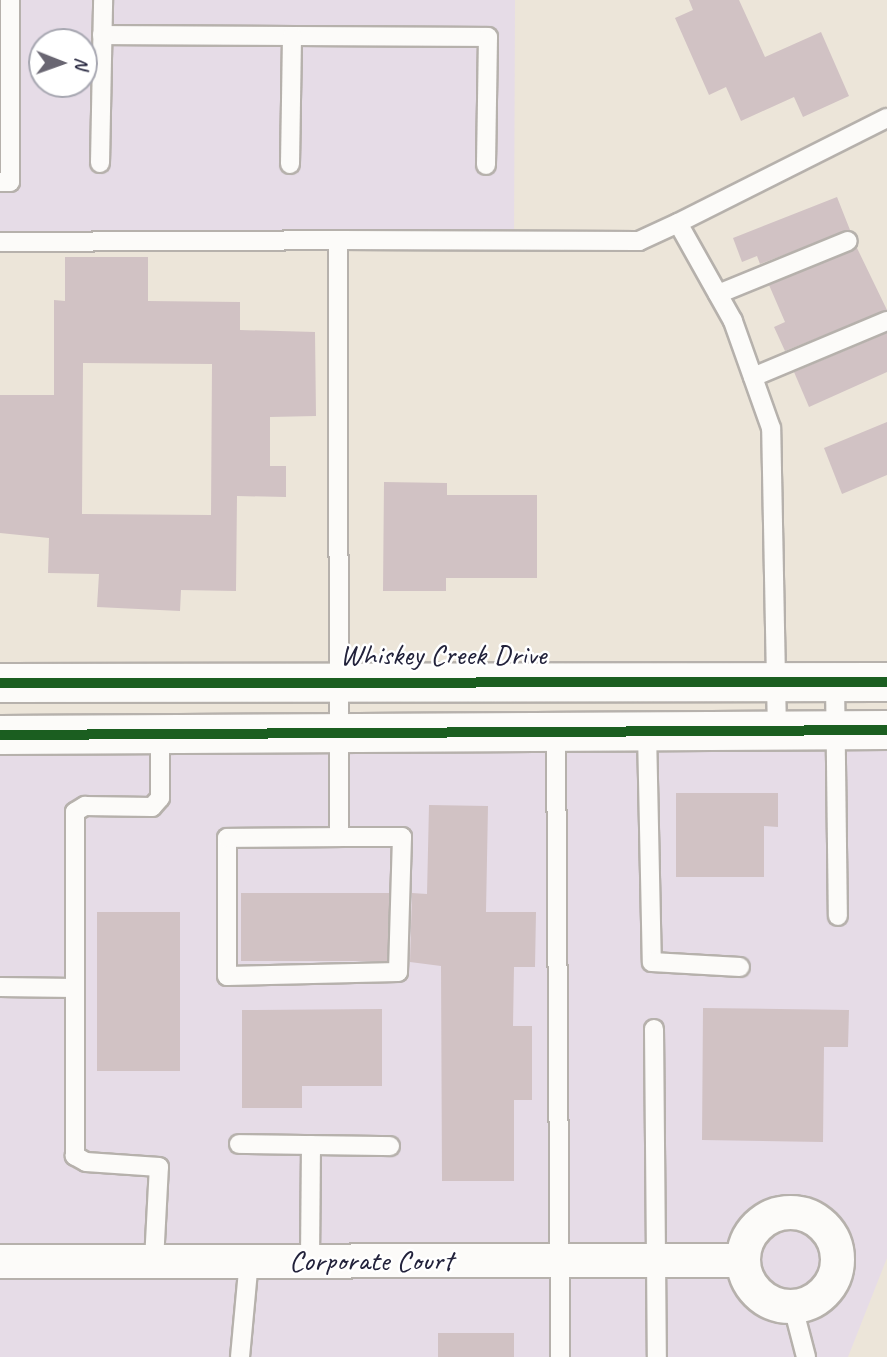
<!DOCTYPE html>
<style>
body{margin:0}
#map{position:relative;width:887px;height:1357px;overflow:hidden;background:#ece5d9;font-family:Caveat,sans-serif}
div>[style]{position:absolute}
.built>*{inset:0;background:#e6dce7}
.building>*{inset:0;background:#d1c2c4;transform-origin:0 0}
.roads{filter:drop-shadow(2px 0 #b6b1ac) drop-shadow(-2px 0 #b6b1ac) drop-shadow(0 2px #b6b1ac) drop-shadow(0 -2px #b6b1ac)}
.service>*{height:18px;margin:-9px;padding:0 9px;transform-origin:9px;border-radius:9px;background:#fcfbf9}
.minor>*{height:33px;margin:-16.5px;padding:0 16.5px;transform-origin:16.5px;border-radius:16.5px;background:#fcfbf9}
.minor>.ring{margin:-16.5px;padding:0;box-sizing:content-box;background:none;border:33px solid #fcfbf9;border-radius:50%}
.tertiary>*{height:38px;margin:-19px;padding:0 19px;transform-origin:19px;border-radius:19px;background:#fcfbf9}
.cycleway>*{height:10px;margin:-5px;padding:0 5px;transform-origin:5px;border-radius:5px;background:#1b5e20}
span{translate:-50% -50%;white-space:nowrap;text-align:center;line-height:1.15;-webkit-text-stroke:5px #fff;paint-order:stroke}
.street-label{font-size:30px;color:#22223b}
.north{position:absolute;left:28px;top:28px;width:70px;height:70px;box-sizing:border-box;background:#fff;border:2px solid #a7a7b1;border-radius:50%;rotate:91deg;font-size:19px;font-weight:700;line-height:28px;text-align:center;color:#22223b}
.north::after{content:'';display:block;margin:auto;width:24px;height:32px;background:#696672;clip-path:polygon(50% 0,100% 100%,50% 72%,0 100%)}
</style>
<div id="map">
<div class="built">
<i style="clip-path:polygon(evenodd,0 0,515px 0,514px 251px,0 243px,0 0,42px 42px,84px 42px,84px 84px,42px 84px,42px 42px)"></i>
<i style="clip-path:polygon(887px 746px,887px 1258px,848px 1357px,0 1357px,0 751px)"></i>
</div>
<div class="building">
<i style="clip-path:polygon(689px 0,739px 0,765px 57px,821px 32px,849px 96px,803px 117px,794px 97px,741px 121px,726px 87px,709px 95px,675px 18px,693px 10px)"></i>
<i style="clip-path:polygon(837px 197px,850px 230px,760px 264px,757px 256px,742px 262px,733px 238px)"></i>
<i style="clip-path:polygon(857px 248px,887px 310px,785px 351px,774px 327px,785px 322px,769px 285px)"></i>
<i style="clip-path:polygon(evenodd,65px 257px,148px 257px,148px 301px,240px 302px,240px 330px,315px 332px,316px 416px,270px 417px,270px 466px,286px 466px,286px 497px,237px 496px,236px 591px,181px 590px,180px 611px,97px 607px,99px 574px,48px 573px,49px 538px,0 533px,0 395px,54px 395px,54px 300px,65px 301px,65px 257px,83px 363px,212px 364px,211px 515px,82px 514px,83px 363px)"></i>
<i style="clip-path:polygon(887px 333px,887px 372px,809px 407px,794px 372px)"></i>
<i style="clip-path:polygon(887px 422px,887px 475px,842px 494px,824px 448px)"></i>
<i style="clip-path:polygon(384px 482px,447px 483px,447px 495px,537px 495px,537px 578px,446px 578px,446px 591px,383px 591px)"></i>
<i style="clip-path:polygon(676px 793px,778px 793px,778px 827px,764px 826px,764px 877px,676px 877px)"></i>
<i style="clip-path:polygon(429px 805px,488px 806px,486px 912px,536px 912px,535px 967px,514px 967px,513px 1026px,532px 1026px,532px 1100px,514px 1100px,514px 1181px,442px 1181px,441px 966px,410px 962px,412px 893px,427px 894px)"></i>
<i style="left:241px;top:893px;width:148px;height:68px"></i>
<i style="left:97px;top:912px;width:83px;height:159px"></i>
<i style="clip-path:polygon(703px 1008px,849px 1010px,848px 1047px,824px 1047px,823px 1142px,702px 1140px)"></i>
<i style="clip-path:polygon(382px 1009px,382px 1086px,302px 1086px,302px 1108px,242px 1108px,242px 1010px)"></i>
<i style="left:438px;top:1333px;width:76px;height:24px"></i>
</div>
<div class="roads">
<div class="service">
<i style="left:102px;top:35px;width:386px;rotate:0.3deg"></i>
<i style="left:488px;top:37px;width:128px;rotate:90.9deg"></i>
<i style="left:100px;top:163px;width:163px;rotate:-88.9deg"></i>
<i style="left:290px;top:164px;width:128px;rotate:-89.1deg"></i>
<i style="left:0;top:182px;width:10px"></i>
<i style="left:10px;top:182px;width:182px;rotate:-90deg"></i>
<i style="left:0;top:242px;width:338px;rotate:-0.3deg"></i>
<i style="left:718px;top:294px;width:140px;rotate:-22.2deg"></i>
<i style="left:753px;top:377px;width:145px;rotate:-22.7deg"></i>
<i style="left:835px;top:681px;width:235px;rotate:89.3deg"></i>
<i style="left:556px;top:732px;width:625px;rotate:89.63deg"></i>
<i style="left:647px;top:732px;width:230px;rotate:88.8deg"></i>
<i style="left:652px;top:962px;width:88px;rotate:3.3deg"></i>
<i style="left:777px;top:732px;width:304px;rotate:-91.1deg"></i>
<i style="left:771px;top:428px;width:114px;rotate:-109.6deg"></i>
<i style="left:733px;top:321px;width:112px;rotate:-119.3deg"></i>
<i style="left:678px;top:223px;width:234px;rotate:-26.7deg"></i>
<i style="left:339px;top:837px;width:63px"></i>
<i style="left:402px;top:837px;width:135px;rotate:91.7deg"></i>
<i style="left:398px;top:972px;width:171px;rotate:178.7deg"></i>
<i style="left:227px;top:976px;width:138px;rotate:-90deg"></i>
<i style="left:227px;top:838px;width:112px;rotate:-0.5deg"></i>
<i style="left:339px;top:837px;width:597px;rotate:-90.1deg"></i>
<i style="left:338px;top:240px;width:301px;rotate:0.2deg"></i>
<i style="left:639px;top:241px;width:43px;rotate:-24.8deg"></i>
<i style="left:0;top:987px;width:74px;rotate:0.8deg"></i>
<i style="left:654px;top:1029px;width:328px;rotate:89.5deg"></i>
<i style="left:239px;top:1144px;width:151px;rotate:0.8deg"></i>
<i style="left:310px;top:1260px;width:115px;rotate:-89.5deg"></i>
<i style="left:154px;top:1261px;width:94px;rotate:-87deg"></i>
<i style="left:159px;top:1167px;width:73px;rotate:-176.1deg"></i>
<i style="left:86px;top:1162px;width:13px;rotate:-151deg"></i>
<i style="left:75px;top:1156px;width:344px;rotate:-90deg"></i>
<i style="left:75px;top:812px;width:12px;rotate:-31deg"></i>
<i style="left:85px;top:806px;width:67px;rotate:0.9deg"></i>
<i style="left:152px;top:807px;width:12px;rotate:-48deg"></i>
<i style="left:160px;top:798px;width:66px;rotate:-90deg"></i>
<i style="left:793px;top:1307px;width:52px;rotate:75.4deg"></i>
<i style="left:240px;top:1357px;width:97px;rotate:-84.7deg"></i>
</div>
<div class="minor">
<i class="ring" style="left:743px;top:1212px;width:61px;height:61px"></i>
<i style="left:0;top:1261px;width:743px;rotate:-0.08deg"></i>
</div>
<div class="tertiary">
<i style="left:0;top:683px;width:887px;rotate:-0.06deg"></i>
<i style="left:0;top:735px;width:887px;rotate:-0.32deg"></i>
</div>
</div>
<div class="cycleway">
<i style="left:0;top:683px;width:887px;rotate:-0.06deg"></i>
<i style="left:0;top:735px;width:887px;rotate:-0.32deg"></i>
</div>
<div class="street-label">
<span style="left:443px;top:654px">Whiskey Creek Drive</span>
<span style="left:371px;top:1260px">Corporate Court</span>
</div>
<div class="north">N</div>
</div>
